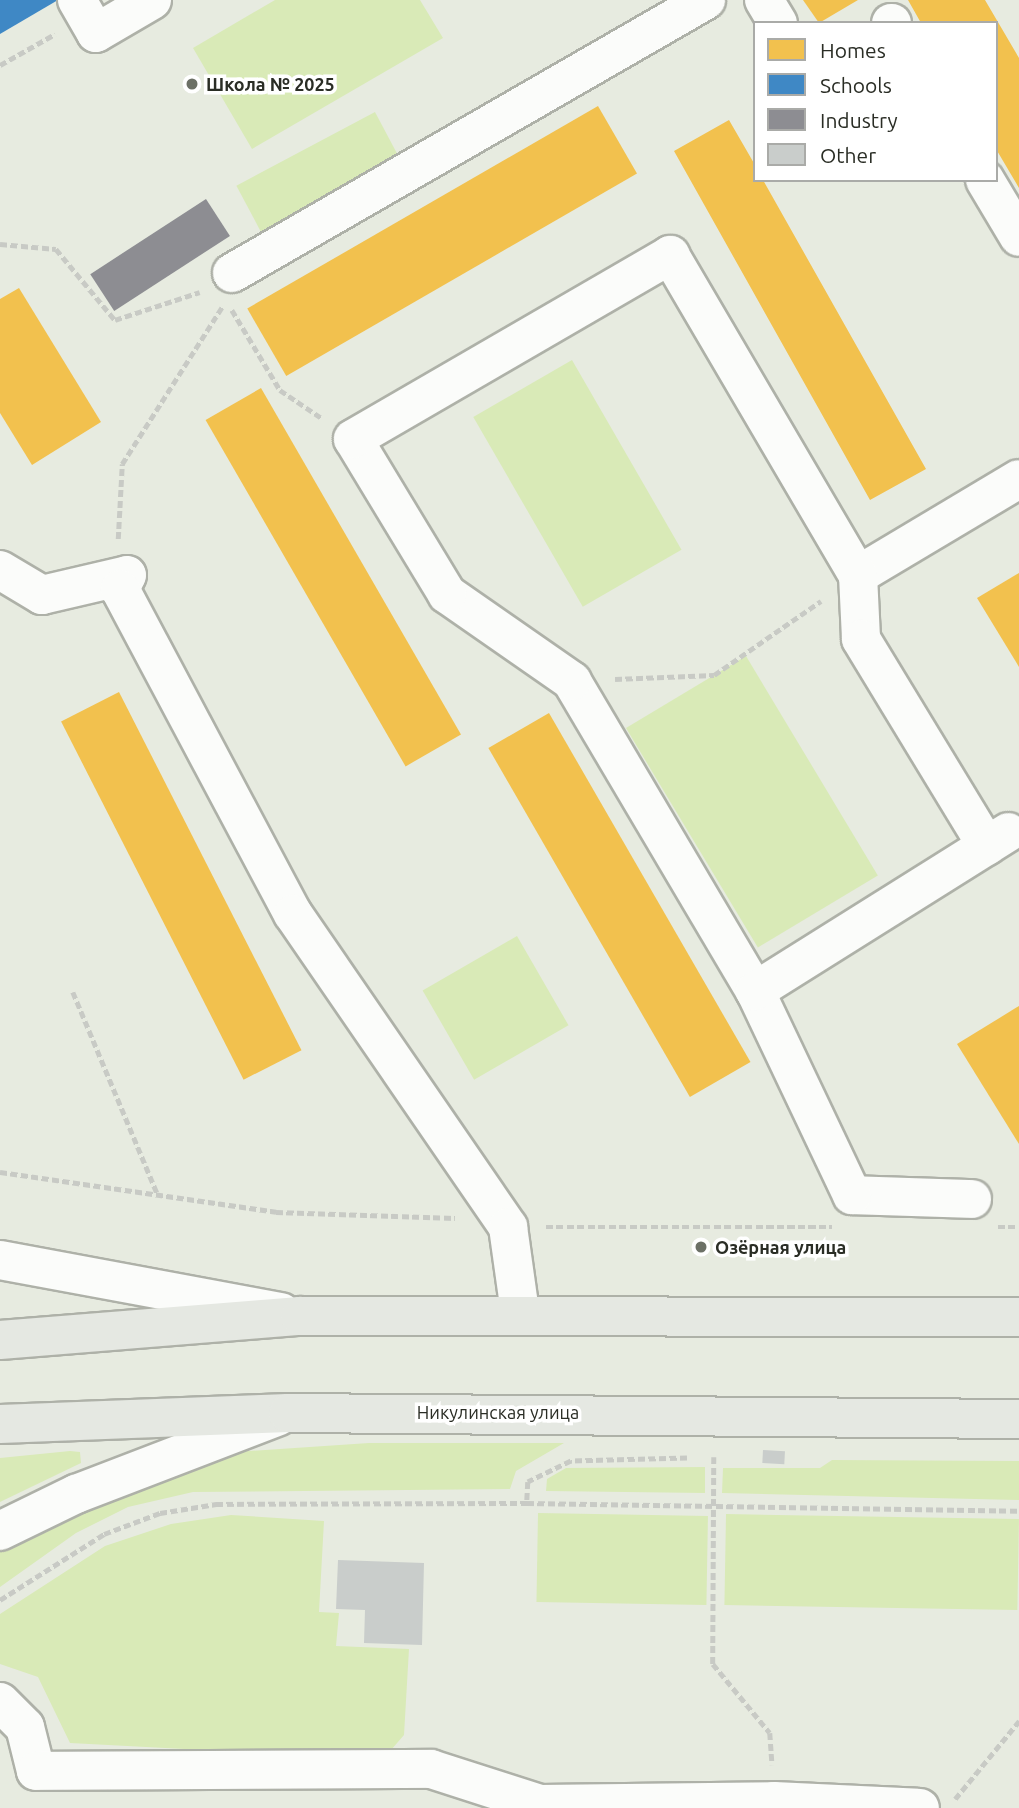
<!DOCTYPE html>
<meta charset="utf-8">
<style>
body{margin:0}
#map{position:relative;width:1019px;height:1808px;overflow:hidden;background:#e7ebe0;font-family:Ubuntu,sans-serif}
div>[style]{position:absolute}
.green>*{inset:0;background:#d9eab7;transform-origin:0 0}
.homes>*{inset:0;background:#f2c14e;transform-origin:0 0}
.schools>*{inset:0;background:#3f88c5}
.industry>*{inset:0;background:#8d8d92;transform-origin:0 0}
.building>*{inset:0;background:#c9cdcb;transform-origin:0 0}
.path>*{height:4.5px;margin-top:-2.25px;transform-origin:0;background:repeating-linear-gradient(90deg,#c8cac5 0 7px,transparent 0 10.5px)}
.roads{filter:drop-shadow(2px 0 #aeb1a8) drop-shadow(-2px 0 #aeb1a8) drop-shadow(0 2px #aeb1a8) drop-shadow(0 -2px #aeb1a8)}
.minor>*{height:38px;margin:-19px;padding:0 19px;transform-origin:19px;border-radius:19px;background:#fbfcfa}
.major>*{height:38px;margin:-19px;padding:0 19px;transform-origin:19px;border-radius:19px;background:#e5e8e2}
.dots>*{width:19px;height:19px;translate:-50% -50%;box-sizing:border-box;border:4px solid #fff;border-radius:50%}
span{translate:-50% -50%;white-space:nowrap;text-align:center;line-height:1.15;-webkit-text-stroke:7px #fff;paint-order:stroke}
.poi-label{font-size:18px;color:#2a2d25;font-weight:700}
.left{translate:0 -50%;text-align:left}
.street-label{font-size:18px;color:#2a2d25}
.legend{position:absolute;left:753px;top:21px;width:245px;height:161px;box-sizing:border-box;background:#fff;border:2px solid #aaaba8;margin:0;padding:9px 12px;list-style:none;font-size:21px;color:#2a2d25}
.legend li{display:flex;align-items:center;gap:14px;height:35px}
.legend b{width:35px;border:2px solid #aaaba8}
</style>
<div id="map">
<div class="green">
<i style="clip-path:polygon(275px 0,420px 0,443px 38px,252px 149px,193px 48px)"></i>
<i style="left:375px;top:112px;width:54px;height:157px;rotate:62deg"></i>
<i style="left:572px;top:360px;width:219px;height:114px;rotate:60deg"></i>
<i style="left:746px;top:656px;width:256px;height:140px;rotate:59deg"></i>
<i style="left:517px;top:936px;width:103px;height:109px;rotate:60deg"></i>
<i style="clip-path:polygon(369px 1443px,564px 1443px,516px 1471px,510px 1489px,193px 1492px,128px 1507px,76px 1533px,0 1587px,0 1535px,176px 1456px)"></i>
<i style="clip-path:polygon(70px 1451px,80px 1452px,81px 1463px,0 1502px,0 1458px)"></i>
<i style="clip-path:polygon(832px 1460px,1019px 1461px,1019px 1500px,722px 1493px,723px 1468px,820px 1468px)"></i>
<i style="clip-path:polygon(705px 1467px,705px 1493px,546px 1491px,547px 1479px,566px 1468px)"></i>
<i style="left:538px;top:1513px;width:170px;height:89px;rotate:1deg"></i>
<i style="left:726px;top:1514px;width:293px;height:91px;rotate:1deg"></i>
<i style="clip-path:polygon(231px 1515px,324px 1521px,319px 1612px,339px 1613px,336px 1646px,409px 1649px,404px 1735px,391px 1750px,375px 1759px,70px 1743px,38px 1677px,0 1664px,0 1614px,105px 1546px,171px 1524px)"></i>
</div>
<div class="homes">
<i style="clip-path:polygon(803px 0,858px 0,819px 23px)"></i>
<i style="clip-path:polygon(908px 0,985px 0,1019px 58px,1019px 188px,996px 149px,996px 23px,921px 23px)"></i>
<i style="left:598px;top:106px;width:78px;height:405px;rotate:60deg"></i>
<i style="clip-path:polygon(729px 120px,755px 165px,755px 180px,763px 180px,926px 469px,870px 500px,674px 151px)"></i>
<i style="clip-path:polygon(19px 288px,101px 422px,32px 465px,0 413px,0 299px)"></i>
<i style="left:261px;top:388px;width:400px;height:64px;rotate:60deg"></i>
<i style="clip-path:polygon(1019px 573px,1019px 667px,977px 598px)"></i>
<i style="left:119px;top:692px;width:402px;height:65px;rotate:63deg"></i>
<i style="left:549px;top:713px;width:403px;height:70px;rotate:60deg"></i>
<i style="clip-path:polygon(1019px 1006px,1019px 1144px,957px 1044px)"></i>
</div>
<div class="schools">
<i style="clip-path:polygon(0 0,58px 0,0 34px)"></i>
</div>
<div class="industry">
<i style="left:206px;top:199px;width:44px;height:138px;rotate:57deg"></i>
</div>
<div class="building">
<i style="left:763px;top:1450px;width:22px;height:13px;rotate:3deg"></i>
<i style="clip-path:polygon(338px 1560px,424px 1563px,422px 1645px,364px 1643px,365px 1610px,336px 1609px)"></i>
</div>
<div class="path">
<i style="left:0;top:65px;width:63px;rotate:-29.4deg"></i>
<i style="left:0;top:244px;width:56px;rotate:5.1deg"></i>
<i style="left:56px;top:249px;width:92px;rotate:50.3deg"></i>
<i style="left:115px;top:320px;width:89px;rotate:-18.2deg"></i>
<i style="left:232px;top:310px;width:93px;rotate:59deg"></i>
<i style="left:280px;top:390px;width:52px;rotate:34deg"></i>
<i style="left:118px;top:539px;width:75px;rotate:-86.9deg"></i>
<i style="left:122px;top:464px;width:186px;rotate:-57.5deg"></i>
<i style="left:615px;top:679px;width:99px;rotate:-2.3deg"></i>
<i style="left:714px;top:675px;width:130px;rotate:-34.7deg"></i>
<i style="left:73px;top:992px;width:220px;rotate:67.3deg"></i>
<i style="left:0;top:1172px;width:279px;rotate:8.2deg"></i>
<i style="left:276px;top:1212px;width:179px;rotate:1.9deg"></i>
<i style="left:546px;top:1227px;width:286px"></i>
<i style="left:998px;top:1227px;width:21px"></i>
<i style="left:714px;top:1457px;width:207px;rotate:90.3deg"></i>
<i style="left:713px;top:1664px;width:89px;rotate:50.4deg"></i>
<i style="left:770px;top:1733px;width:32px;rotate:86deg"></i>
<i style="left:687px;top:1458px;width:116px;rotate:178.5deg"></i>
<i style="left:571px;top:1461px;width:48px;rotate:154deg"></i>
<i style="left:528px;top:1482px;width:21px;rotate:93deg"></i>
<i style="left:527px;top:1503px;width:492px;rotate:0.9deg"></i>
<i style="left:0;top:1600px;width:123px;rotate:-32.4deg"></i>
<i style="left:104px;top:1534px;width:60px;rotate:-20.6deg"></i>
<i style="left:160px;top:1513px;width:57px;rotate:-9.1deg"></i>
<i style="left:216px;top:1504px;width:311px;rotate:-0.2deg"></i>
<i style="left:955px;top:1799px;width:101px;rotate:-50.6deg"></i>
</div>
<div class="roads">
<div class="minor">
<i style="left:77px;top:0;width:38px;rotate:60deg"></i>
<i style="left:96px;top:33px;width:65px;rotate:-30.5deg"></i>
<i style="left:764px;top:0;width:27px;rotate:59deg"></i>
<i style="left:891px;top:23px;width:1px"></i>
<i style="left:985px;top:180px;width:66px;rotate:59.2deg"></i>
<i style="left:232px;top:273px;width:547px;rotate:-29.94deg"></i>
<i style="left:0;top:570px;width:49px;rotate:30.8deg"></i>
<i style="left:42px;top:595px;width:87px;rotate:-13.2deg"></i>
<i style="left:127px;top:575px;width:16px;rotate:117deg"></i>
<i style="left:120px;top:589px;width:368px;rotate:62deg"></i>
<i style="left:293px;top:914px;width:380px;rotate:55.5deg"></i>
<i style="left:508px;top:1227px;width:86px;rotate:82deg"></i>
<i style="left:858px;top:575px;width:187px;rotate:-30.8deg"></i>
<i style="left:755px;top:991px;width:360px;rotate:-120.6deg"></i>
<i style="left:572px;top:681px;width:152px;rotate:-145.2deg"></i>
<i style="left:447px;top:594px;width:181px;rotate:-121.2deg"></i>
<i style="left:353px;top:439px;width:367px;rotate:-30.1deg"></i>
<i style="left:670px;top:255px;width:371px;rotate:59.6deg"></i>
<i style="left:858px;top:575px;width:64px;rotate:87.3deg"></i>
<i style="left:861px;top:639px;width:242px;rotate:58.7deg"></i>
<i style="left:972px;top:1199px;width:120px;rotate:-178.1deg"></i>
<i style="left:852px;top:1195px;width:226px;rotate:-115.4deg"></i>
<i style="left:755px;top:991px;width:299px;rotate:-32.1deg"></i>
<i style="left:0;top:1260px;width:286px;rotate:10.5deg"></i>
<i style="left:0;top:1531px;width:85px;rotate:-26deg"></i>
<i style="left:76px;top:1494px;width:217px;rotate:-21deg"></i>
<i style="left:0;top:1702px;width:35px;rotate:45deg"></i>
<i style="left:25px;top:1727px;width:45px;rotate:76deg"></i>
<i style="left:36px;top:1771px;width:395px;rotate:-0.3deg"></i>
<i style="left:431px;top:1769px;width:114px;rotate:17.8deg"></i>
<i style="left:540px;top:1804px;width:234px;rotate:-0.7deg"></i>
<i style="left:774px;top:1801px;width:146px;rotate:2.7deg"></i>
</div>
<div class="major">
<i style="left:0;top:1340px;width:301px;rotate:-4.6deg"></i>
<i style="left:300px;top:1316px;width:719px;rotate:0.08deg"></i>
<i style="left:0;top:1424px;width:288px;rotate:-2.2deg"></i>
<i style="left:288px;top:1413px;width:731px;rotate:0.47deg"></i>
</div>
</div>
<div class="dots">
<i style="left:192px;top:84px;background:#6c7066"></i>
<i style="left:701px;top:1247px;background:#6c7066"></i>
</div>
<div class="poi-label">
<span class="left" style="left:206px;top:84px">Школа № 2025</span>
<span class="left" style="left:715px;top:1247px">Озёрная улица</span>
</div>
<div class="street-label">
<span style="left:498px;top:1412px">Никулинская улица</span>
</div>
<ul class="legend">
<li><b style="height:19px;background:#f2c14e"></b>Homes</li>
<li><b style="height:19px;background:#3f88c5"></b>Schools</li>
<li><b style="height:19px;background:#8d8d92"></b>Industry</li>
<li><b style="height:19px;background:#c9cdcb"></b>Other</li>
</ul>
</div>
